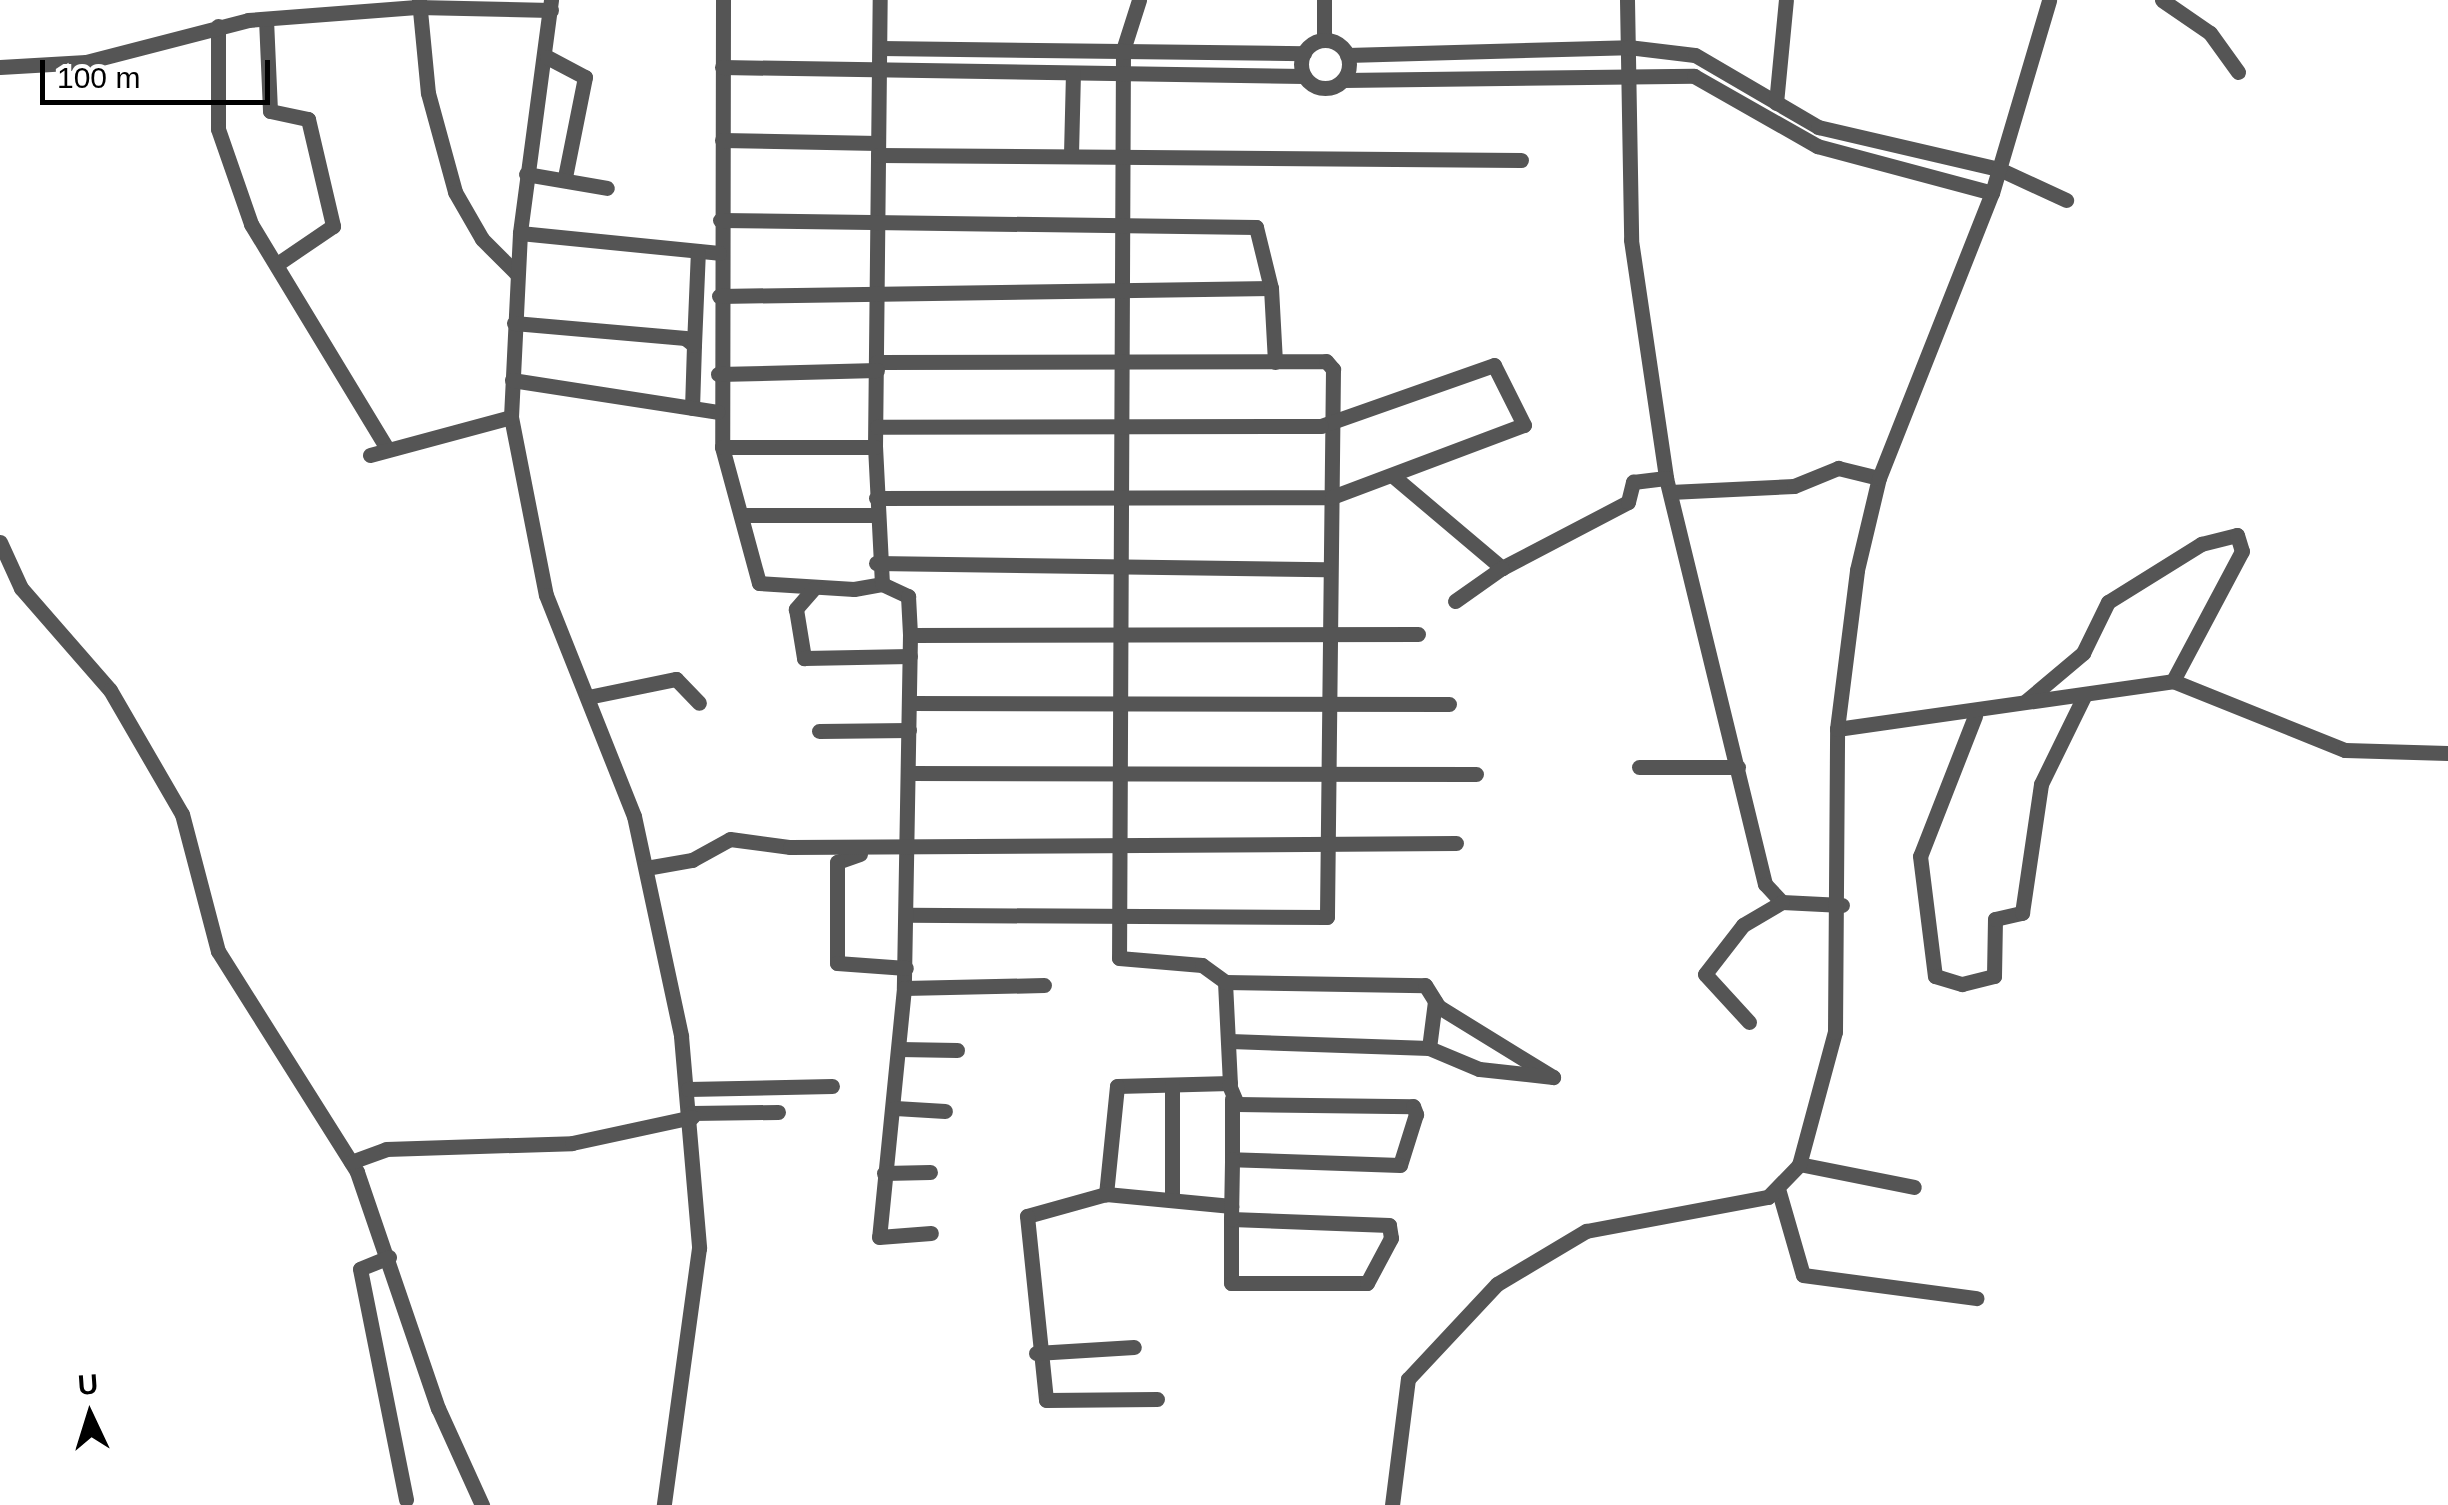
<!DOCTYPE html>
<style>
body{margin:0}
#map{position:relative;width:2448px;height:1505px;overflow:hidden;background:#fff;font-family:Helvetica,sans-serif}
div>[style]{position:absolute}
.street>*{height:15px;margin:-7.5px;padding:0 7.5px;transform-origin:7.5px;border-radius:7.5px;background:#555}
.street>.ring{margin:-7.5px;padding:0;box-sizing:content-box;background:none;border:15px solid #555;border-radius:50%}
span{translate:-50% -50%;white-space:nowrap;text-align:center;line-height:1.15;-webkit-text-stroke:9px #fff;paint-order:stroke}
.north{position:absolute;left:40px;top:1365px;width:100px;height:100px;-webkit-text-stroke:8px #fff;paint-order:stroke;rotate:356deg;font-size:28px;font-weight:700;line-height:40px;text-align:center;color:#000}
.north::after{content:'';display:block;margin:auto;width:35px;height:45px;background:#000;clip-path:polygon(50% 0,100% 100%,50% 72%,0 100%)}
.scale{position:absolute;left:40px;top:60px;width:230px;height:45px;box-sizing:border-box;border:5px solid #000;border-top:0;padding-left:12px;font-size:30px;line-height:35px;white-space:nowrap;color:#000;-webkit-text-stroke:8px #fff;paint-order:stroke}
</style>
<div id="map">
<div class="street">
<i style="left:419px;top:0;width:93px;rotate:84.5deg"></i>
<i style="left:428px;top:93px;width:103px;rotate:74.7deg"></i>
<i style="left:455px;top:192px;width:54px;rotate:60.1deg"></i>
<i style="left:482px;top:239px;width:49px;rotate:45deg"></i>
<i style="left:551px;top:0;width:235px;rotate:97.6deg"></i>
<i style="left:520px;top:233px;width:184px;rotate:92.8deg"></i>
<i style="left:511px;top:417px;width:181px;rotate:78.9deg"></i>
<i style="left:546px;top:595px;width:238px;rotate:68.3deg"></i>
<i style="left:634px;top:816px;width:225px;rotate:77.9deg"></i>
<i style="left:681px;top:1036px;width:213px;rotate:85.1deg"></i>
<i style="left:699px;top:1248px;width:259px;rotate:97.8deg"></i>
<i style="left:723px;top:0;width:447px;rotate:90.1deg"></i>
<i style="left:722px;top:447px;width:141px;rotate:74.8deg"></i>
<i style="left:759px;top:583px;width:95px;rotate:3.6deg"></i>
<i style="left:854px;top:589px;width:28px;rotate:-10deg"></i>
<i style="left:882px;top:584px;width:137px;rotate:-92.9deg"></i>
<i style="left:875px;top:447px;width:447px;rotate:-89.4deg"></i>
<i style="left:1139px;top:0;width:52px;rotate:107.7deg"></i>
<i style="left:1123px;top:50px;width:908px;rotate:90.25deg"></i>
<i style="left:1119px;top:958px;width:83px;rotate:4.8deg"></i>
<i style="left:1202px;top:965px;width:29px;rotate:36deg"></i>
<i style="left:1225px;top:982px;width:101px;rotate:87.2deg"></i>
<i style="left:1230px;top:1083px;width:113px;rotate:178.5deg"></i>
<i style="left:1117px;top:1086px;width:109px;rotate:95.8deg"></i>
<i style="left:1106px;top:1194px;width:82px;rotate:164.4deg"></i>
<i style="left:1027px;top:1216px;width:185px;rotate:84.1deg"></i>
<i style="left:1046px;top:1400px;width:111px;rotate:-0.5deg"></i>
<i style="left:1627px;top:0;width:240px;rotate:89deg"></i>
<i style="left:1631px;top:240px;width:241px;rotate:81.6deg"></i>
<i style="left:1666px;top:478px;width:418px;rotate:76.3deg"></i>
<i style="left:1765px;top:884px;width:25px;rotate:47deg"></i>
<i style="left:1782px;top:902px;width:60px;rotate:2.9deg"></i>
<i style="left:2162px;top:0;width:58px;rotate:34.5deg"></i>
<i style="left:2210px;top:33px;width:48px;rotate:54.3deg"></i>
<i style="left:266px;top:19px;width:92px;rotate:87.5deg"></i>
<i style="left:270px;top:111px;width:39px;rotate:12deg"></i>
<i style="left:308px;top:119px;width:110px;rotate:76.8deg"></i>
<i style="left:333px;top:226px;width:64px;rotate:145.8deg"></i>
<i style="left:218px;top:26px;width:103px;rotate:90deg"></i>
<i style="left:218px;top:129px;width:101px;rotate:70.8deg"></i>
<i style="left:251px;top:224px;width:263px;rotate:58.8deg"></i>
<i style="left:1324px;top:40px;width:40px;rotate:-90deg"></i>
<i class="ring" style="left:1301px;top:40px;width:33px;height:33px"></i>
<i style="left:880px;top:48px;width:424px;rotate:0.7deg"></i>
<i style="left:1347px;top:55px;width:281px;rotate:-1.6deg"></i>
<i style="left:1628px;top:47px;width:67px;rotate:6.8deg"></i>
<i style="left:1695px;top:55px;width:143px;rotate:30.3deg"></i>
<i style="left:1818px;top:127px;width:186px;rotate:13.1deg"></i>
<i style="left:1999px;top:169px;width:74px;rotate:24.8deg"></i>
<i style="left:547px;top:57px;width:43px;rotate:27.8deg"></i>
<i style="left:585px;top:77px;width:102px;rotate:101.3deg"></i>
<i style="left:0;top:67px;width:86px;rotate:-3.3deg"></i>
<i style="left:86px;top:62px;width:167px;rotate:-14.5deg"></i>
<i style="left:248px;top:20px;width:169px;rotate:-4.4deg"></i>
<i style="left:417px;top:7px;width:134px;rotate:1.3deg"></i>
<i style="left:722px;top:67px;width:582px;rotate:0.89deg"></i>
<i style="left:1343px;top:80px;width:351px;rotate:-0.7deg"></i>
<i style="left:1694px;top:76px;width:142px;rotate:29.6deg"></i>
<i style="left:1817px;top:146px;width:181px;rotate:15deg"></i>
<i style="left:1776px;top:103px;width:103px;rotate:-84.5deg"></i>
<i style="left:722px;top:140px;width:156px;rotate:1.1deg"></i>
<i style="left:1071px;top:154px;width:81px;rotate:-88.6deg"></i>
<i style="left:878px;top:155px;width:643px;rotate:0.45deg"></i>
<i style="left:526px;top:174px;width:82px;rotate:9.8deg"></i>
<i style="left:720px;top:220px;width:536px;rotate:0.75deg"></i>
<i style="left:1256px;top:227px;width:63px;rotate:76.2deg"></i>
<i style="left:520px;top:233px;width:200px;rotate:5.7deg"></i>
<i style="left:719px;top:296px;width:552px;rotate:-0.83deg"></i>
<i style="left:1271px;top:288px;width:74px;rotate:86.9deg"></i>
<i style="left:514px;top:323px;width:172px;rotate:5deg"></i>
<i style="left:685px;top:338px;width:11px;rotate:38deg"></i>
<i style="left:694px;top:345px;width:63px;rotate:91.8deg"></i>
<i style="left:694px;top:345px;width:94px;rotate:-87.6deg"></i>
<i style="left:877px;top:362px;width:449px;rotate:-0.1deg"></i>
<i style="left:1326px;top:361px;width:11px;rotate:49deg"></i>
<i style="left:1333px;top:369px;width:548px;rotate:90.63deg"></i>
<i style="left:1327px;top:917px;width:418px;rotate:-179.7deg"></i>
<i style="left:718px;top:374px;width:159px;rotate:-1.4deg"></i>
<i style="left:512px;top:380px;width:208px;rotate:8.8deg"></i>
<i style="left:722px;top:447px;width:153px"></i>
<i style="left:370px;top:455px;width:146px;rotate:-15.1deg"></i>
<i style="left:1393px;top:476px;width:143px;rotate:40.2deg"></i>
<i style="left:1502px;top:568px;width:142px;rotate:-27.6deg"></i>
<i style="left:1628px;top:502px;width:21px;rotate:-76deg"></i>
<i style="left:1633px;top:482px;width:33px;rotate:-7deg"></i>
<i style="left:1670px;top:492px;width:124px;rotate:-2.8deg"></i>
<i style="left:1794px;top:486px;width:48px;rotate:-22.2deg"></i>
<i style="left:1838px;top:468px;width:42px;rotate:13.7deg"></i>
<i style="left:876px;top:498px;width:456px;rotate:-0.1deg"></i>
<i style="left:1332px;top:497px;width:205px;rotate:-20.6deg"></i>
<i style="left:1524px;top:425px;width:67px;rotate:-116.6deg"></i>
<i style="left:1494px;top:365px;width:183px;rotate:160.6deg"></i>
<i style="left:1321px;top:426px;width:444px;rotate:179.9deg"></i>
<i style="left:741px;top:515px;width:134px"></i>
<i style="left:0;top:542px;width:51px;rotate:65.5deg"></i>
<i style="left:21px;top:588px;width:135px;rotate:48.9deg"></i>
<i style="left:110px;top:690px;width:143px;rotate:59.9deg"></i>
<i style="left:182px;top:814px;width:142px;rotate:75.3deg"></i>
<i style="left:218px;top:951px;width:261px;rotate:57.8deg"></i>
<i style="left:357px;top:1172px;width:250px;rotate:71.1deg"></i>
<i style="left:438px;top:1408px;width:107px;rotate:65.6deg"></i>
<i style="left:876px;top:563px;width:449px;rotate:0.8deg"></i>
<i style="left:882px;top:584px;width:29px;rotate:25deg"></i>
<i style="left:908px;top:596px;width:39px;rotate:87deg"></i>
<i style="left:910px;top:635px;width:353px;rotate:91deg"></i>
<i style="left:904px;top:988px;width:140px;rotate:-1.2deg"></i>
<i style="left:814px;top:588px;width:28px;rotate:131deg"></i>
<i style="left:796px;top:609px;width:50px;rotate:80.7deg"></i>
<i style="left:804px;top:658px;width:106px;rotate:-1.1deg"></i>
<i style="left:1455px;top:601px;width:57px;rotate:-35.1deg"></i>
<i style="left:910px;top:635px;width:508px;rotate:-0.11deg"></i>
<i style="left:588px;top:697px;width:90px;rotate:-11.6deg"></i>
<i style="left:676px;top:679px;width:33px;rotate:46deg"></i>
<i style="left:2026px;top:701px;width:75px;rotate:-40.1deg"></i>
<i style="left:2083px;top:653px;width:57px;rotate:-63.9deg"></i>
<i style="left:2108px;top:602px;width:110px;rotate:-31.9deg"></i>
<i style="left:2201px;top:544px;width:37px;rotate:-14deg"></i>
<i style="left:2237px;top:535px;width:17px;rotate:73deg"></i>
<i style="left:2242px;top:551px;width:147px;rotate:118deg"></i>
<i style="left:909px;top:703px;width:540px;rotate:0.11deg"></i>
<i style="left:1975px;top:716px;width:150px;rotate:111.4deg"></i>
<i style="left:1920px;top:856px;width:121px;rotate:82.9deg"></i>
<i style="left:1935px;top:976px;width:28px;rotate:17deg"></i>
<i style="left:1962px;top:984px;width:33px;rotate:-14deg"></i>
<i style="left:1994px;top:976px;width:57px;rotate:-89deg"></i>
<i style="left:1995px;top:919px;width:28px;rotate:-13deg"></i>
<i style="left:2022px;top:913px;width:130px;rotate:-81.6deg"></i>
<i style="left:2041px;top:784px;width:100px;rotate:-63.9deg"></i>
<i style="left:1837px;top:729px;width:339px;rotate:-8.1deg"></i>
<i style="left:2173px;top:681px;width:185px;rotate:21.9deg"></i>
<i style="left:2345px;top:750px;width:103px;rotate:1.7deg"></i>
<i style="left:819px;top:731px;width:90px;rotate:-0.6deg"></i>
<i style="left:1639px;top:767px;width:99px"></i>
<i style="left:909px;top:773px;width:567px;rotate:0.1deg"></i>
<i style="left:860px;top:854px;width:24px;rotate:161deg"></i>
<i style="left:837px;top:862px;width:101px;rotate:90deg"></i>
<i style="left:837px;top:963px;width:69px;rotate:4.1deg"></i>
<i style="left:646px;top:868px;width:47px;rotate:-9.9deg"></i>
<i style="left:692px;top:860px;width:43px;rotate:-28.9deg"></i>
<i style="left:730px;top:839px;width:61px;rotate:7.6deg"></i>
<i style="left:790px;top:847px;width:666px;rotate:-0.34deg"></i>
<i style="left:1225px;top:982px;width:200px;rotate:0.9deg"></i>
<i style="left:1425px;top:985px;width:26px;rotate:58deg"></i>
<i style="left:1439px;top:1007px;width:134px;rotate:31.6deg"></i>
<i style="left:1553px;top:1077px;width:74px;rotate:-173.8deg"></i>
<i style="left:1479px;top:1069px;width:54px;rotate:-157.2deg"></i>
<i style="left:1429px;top:1048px;width:199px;rotate:-178deg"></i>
<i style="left:904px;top:988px;width:250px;rotate:95.7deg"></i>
<i style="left:879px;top:1237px;width:52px;rotate:-4.4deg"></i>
<i style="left:1749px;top:1022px;width:65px;rotate:-132.5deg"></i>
<i style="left:1705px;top:974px;width:62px;rotate:-52.2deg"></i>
<i style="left:1743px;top:925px;width:45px;rotate:-30.5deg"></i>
<i style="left:1429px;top:1048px;width:47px;rotate:-82.7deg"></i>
<i style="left:899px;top:1049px;width:58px;rotate:1deg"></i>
<i style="left:1172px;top:1085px;width:115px;rotate:90deg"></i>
<i style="left:1229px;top:1085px;width:21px;rotate:67deg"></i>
<i style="left:1237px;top:1104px;width:176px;rotate:0.7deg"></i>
<i style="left:1413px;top:1106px;width:9px;rotate:69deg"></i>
<i style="left:1416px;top:1114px;width:53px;rotate:107.4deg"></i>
<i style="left:1400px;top:1165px;width:168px;rotate:-178deg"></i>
<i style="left:1232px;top:1159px;width:60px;rotate:-90deg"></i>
<i style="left:688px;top:1089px;width:144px;rotate:-1.2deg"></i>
<i style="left:895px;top:1108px;width:50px;rotate:3.4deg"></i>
<i style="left:691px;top:1113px;width:87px;rotate:-0.7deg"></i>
<i style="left:351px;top:1162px;width:37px;rotate:-20deg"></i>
<i style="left:386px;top:1149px;width:186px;rotate:-1.8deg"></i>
<i style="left:572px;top:1143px;width:123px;rotate:-12.2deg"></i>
<i style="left:1799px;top:1164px;width:117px;rotate:11.3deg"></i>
<i style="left:884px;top:1173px;width:46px;rotate:-1.2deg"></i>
<i style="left:1779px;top:1192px;width:86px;rotate:73.9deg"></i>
<i style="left:1803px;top:1275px;width:175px;rotate:7.6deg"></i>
<i style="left:1106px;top:1194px;width:126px;rotate:5.5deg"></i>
<i style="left:1231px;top:1219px;width:64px;rotate:90deg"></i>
<i style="left:1231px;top:1283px;width:136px"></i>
<i style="left:1367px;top:1283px;width:51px;rotate:-61.9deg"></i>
<i style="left:1391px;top:1238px;width:13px;rotate:-99deg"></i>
<i style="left:1389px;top:1225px;width:158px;rotate:-177.8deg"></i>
<i style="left:1231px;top:1219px;width:60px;rotate:-89deg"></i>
<i style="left:389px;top:1257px;width:31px;rotate:158deg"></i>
<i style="left:360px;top:1269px;width:235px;rotate:78.7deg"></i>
<i style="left:1036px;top:1353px;width:98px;rotate:-3.5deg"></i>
<i style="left:1392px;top:1505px;width:127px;rotate:-82.8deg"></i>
<i style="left:1408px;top:1379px;width:130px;rotate:-46.9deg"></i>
<i style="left:1497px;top:1284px;width:104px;rotate:-30.8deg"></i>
<i style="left:1586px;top:1231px;width:185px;rotate:-10.6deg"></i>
<i style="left:1768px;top:1197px;width:45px;rotate:-45.9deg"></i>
<i style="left:1799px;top:1165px;width:138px;rotate:-74.9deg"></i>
<i style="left:1835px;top:1032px;width:303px;rotate:-89.6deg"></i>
<i style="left:1837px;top:729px;width:160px;rotate:-82.8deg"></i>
<i style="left:1857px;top:570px;width:95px;rotate:-76.6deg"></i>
<i style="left:1879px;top:478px;width:307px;rotate:-68.4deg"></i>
<i style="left:1992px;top:193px;width:201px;rotate:-73.5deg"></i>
</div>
<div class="north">U</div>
<div class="scale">100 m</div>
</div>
